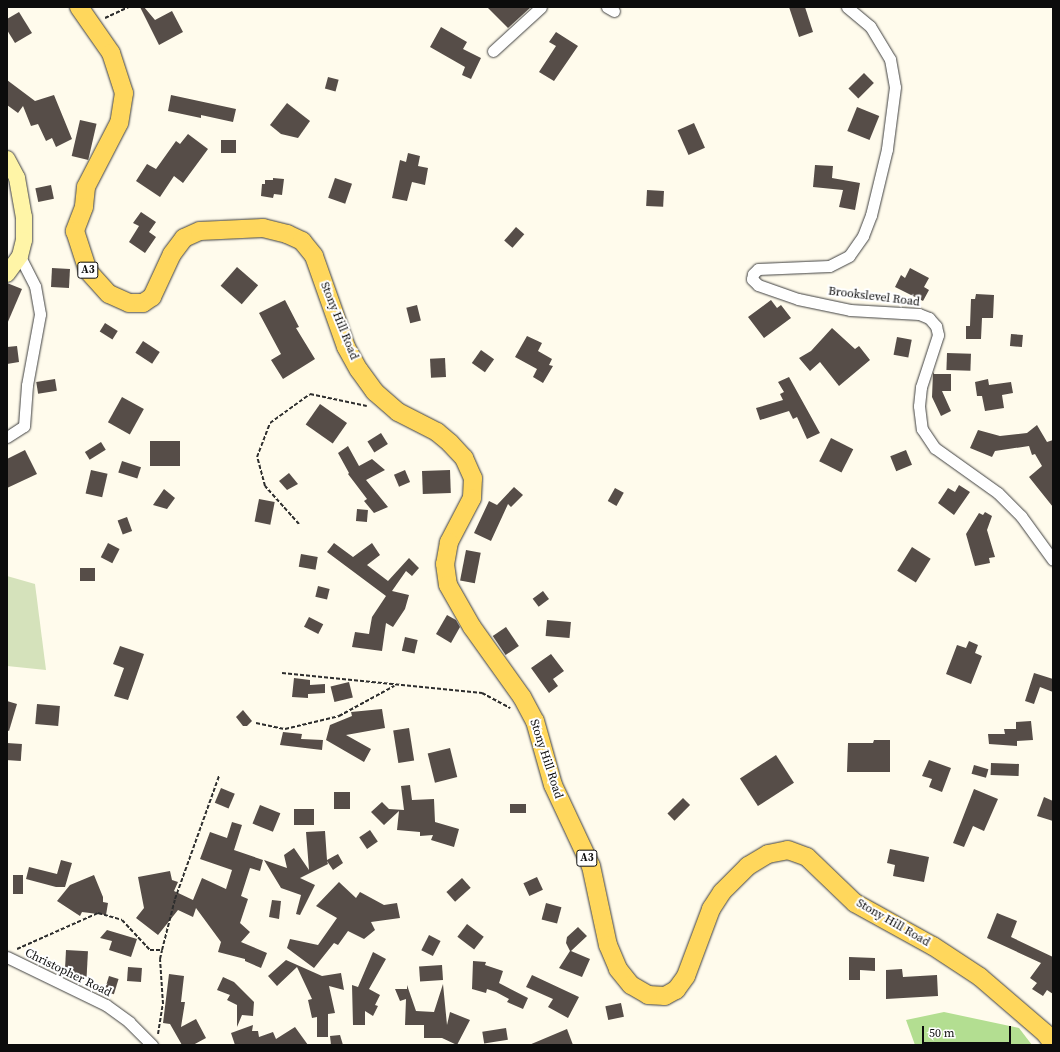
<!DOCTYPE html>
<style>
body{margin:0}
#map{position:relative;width:1060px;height:1052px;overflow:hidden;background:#fffbec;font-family:"Source Serif 4",serif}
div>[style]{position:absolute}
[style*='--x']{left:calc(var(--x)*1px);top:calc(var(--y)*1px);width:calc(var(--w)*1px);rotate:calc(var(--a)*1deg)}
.forest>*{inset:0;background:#b3de91}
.cemetery>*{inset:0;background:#d5e2bb}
.building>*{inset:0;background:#564d48;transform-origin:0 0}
.path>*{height:2px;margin-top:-1px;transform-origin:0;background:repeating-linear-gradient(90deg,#2e2e2e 0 4px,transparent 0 6px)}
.roads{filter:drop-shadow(0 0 1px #3f3f3f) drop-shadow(0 0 1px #3f3f3f)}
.minor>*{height:11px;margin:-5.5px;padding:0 5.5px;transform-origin:5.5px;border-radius:5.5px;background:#fff}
.secondary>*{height:16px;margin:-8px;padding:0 8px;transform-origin:8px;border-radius:8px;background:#fff5a7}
.primary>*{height:18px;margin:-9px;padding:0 9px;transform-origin:9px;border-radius:9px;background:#ffd75c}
span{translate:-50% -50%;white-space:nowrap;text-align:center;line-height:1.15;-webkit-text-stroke:4px #fff;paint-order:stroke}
.shield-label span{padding:1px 3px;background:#fff;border:1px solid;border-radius:3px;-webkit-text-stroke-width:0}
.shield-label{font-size:11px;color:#0c0c0c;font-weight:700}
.street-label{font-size:12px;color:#0c0c0c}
.frame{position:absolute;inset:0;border:8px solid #0c0c0c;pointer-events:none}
.scale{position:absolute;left:922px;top:1026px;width:89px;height:18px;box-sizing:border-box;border:2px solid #0c0c0c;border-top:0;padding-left:5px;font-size:12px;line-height:14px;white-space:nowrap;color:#0c0c0c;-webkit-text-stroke:3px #fff;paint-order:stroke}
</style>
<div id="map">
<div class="forest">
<i style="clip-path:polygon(944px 1012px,1019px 1028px,1032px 1045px,915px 1045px,906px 1020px)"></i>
</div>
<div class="cemetery">
<i style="clip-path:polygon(7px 576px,35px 584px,46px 670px,7px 666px)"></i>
</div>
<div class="building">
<i style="clip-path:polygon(140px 7px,144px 7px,155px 20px,172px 11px,183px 32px,159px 45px)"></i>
<i style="clip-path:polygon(487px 7px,531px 7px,508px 28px)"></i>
<i style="clip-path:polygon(789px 7px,805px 7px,813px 32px,799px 37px)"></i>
<i style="clip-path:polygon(19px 12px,32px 33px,15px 43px,7px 30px,7px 19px)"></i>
<i style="clip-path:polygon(441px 27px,467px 42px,463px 49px,481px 58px,471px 79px,462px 75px,465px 67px,430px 47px)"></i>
<i style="clip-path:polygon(556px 32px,578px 46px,554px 81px,539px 72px,556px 46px,549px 42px)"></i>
<i style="left:864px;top:73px;width:14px;height:22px;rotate:45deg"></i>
<i style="left:328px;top:77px;width:11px;height:12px;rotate:15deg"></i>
<i style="clip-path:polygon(7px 80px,35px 101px,54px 95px,72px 139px,56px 147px,52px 138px,46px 141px,38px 124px,31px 126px,23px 106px,18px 113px,7px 105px)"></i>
<i style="clip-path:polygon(171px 95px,236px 109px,233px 122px,201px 115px,201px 118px,168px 111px)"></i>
<i style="clip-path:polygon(287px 103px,310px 121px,298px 138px,281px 134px,270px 125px)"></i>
<i style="left:857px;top:107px;width:24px;height:26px;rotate:22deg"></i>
<i style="left:80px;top:120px;width:17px;height:37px;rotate:13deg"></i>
<i style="left:694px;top:123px;width:27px;height:18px;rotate:66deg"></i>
<i style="clip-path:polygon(188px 134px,208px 149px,183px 183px,174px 176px,160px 197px,136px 181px,147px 164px,156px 169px,176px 141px,180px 144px)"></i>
<i style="left:221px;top:140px;width:15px;height:13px"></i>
<i style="clip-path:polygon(408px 153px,420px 156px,418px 166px,428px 168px,425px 185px,412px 182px,407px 201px,392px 198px,400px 160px,406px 162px)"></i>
<i style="clip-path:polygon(815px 165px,833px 166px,832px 178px,860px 183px,855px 210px,839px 207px,843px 190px,813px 187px)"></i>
<i style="clip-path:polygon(273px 178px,284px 179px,282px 195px,274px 194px,273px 198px,261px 196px,262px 184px,265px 184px,265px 180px,273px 180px)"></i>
<i style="left:335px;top:178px;width:18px;height:21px;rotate:19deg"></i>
<i style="left:51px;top:185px;width:14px;height:16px;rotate:78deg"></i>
<i style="left:647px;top:190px;width:17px;height:16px;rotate:3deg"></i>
<i style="clip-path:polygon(141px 212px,156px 222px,149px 232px,156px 237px,145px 253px,129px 242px,139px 226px,133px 223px)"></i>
<i style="left:516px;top:227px;width:11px;height:18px;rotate:41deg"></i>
<i style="left:237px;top:267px;width:28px;height:25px;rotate:41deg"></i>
<i style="left:52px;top:268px;width:18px;height:19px;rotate:3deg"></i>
<i style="clip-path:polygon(910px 268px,929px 278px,924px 287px,929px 290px,923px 301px,895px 287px,901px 275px,905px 278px)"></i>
<i style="clip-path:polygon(7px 283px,22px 289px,7px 324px)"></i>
<i style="clip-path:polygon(976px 294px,994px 295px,993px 318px,982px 318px,981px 339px,966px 339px,966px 326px,970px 326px,971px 299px,975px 299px)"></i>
<i style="clip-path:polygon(285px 300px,299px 327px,296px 328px,315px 359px,283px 379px,271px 360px,281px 354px,259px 313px)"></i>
<i style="clip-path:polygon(771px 300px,777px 308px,781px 305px,791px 318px,764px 338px,748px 317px)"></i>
<i style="left:417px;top:305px;width:16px;height:11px;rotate:76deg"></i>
<i style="left:105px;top:323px;width:15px;height:10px;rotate:32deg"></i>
<i style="clip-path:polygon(832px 328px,855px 349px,859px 346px,870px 360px,839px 386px,820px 362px,810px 371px,799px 358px,811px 351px)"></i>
<i style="left:1011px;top:334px;width:12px;height:12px;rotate:5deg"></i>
<i style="clip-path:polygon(527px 336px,542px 343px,538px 351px,552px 359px,549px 365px,553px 366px,543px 383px,533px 377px,537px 369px,515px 357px)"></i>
<i style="left:897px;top:337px;width:15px;height:18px;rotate:11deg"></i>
<i style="left:143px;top:341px;width:20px;height:14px;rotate:33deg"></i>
<i style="clip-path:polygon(17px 346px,19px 362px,7px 364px,7px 347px)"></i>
<i style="left:481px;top:350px;width:16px;height:16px;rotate:35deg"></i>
<i style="left:947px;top:353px;width:24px;height:17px;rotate:2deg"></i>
<i style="left:445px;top:358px;width:19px;height:15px;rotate:87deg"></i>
<i style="clip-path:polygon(933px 372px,934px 374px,951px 374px,951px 391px,942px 391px,951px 411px,941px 416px,932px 397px)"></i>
<i style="clip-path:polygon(789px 377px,820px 433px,807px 439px,797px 417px,793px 419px,789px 411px,760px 420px,756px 408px,783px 400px,780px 394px,784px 392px,778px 382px)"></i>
<i style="left:55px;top:379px;width:12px;height:19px;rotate:81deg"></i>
<i style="clip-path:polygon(988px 379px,989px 385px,1011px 382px,1013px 393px,1002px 395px,1004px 408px,985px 411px,982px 396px,977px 396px,975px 382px)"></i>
<i style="left:122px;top:397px;width:25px;height:29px;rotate:29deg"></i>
<i style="left:320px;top:404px;width:33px;height:25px;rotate:35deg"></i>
<i style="clip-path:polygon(1037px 425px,1047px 442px,1053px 440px,1053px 507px,1029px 477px,1042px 466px,1035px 454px,1032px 455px,1029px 446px,995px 451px,992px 457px,970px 448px,978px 430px,1000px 436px,1027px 433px)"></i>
<i style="left:381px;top:433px;width:13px;height:16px;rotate:58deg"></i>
<i style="left:831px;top:438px;width:25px;height:26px;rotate:27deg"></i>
<i style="left:150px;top:441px;width:30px;height:25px"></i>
<i style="left:101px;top:442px;width:9px;height:19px;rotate:58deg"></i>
<i style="clip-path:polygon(348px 446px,359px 466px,372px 459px,385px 470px,366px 480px,388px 507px,374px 513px,364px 501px,367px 499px,348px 474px,349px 473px,338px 453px)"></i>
<i style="clip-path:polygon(25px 450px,37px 474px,7px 488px,7px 459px)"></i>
<i style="left:906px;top:450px;width:16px;height:17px;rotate:68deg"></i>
<i style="left:122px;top:461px;width:20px;height:12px;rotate:18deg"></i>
<i style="left:91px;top:470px;width:17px;height:24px;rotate:13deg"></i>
<i style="left:405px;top:470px;width:13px;height:12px;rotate:67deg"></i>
<i style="left:450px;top:470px;width:23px;height:28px;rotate:88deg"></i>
<i style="clip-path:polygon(289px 473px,298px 484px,287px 490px,279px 481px)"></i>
<i style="clip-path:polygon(959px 485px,970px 492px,954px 515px,938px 503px,948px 488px,955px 492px)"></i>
<i style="clip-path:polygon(514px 487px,523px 495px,511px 507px,508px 504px,491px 541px,474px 533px,489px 501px,497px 505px)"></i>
<i style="left:615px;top:488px;width:10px;height:15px;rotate:29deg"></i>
<i style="clip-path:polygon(164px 489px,175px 498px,167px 509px,153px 505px)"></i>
<i style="left:259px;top:499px;width:16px;height:23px;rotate:11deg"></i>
<i style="left:357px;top:509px;width:11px;height:12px;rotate:5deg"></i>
<i style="clip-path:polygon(985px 512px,992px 516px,987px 530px,995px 557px,989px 558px,990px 563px,975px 566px,966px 534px,979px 513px,983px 515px)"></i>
<i style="left:127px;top:517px;width:15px;height:10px;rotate:70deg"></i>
<i style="left:108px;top:543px;width:13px;height:16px;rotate:27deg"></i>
<i style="clip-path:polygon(334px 543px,353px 557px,372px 543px,380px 555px,367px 565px,388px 581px,409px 558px,419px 568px,412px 576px,406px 571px,392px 591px,409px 595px,405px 609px,393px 627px,386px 623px,382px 651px,352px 647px,355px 632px,369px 634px,372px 617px,386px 596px,327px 552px)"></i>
<i style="left:912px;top:547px;width:22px;height:28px;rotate:32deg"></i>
<i style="left:466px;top:550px;width:15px;height:31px;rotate:11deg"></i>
<i style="left:301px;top:554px;width:17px;height:13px;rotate:10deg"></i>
<i style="left:80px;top:568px;width:15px;height:13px"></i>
<i style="left:318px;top:586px;width:12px;height:11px;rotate:14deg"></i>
<i style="left:543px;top:591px;width:10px;height:13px;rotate:53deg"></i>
<i style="clip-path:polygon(447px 615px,456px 620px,460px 627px,451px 643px,436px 634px)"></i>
<i style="left:309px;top:617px;width:16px;height:11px;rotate:27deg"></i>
<i style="left:547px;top:620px;width:24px;height:16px;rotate:5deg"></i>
<i style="left:506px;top:627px;width:23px;height:16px;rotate:56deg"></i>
<i style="left:405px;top:637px;width:13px;height:14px;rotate:13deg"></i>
<i style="clip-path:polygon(969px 641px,978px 645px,975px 653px,982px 656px,971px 684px,946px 674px,957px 645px,966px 648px)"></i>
<i style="clip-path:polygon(120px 646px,144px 654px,128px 700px,114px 696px,124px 668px,113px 664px)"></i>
<i style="clip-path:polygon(551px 654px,564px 671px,553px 679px,558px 686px,549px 693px,531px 668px)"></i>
<i style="clip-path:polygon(1034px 673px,1053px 679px,1053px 692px,1040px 687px,1034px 704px,1025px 701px)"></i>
<i style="clip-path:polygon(294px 678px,310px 680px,310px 685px,325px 684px,325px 693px,308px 694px,308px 698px,292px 697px)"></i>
<i style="left:349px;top:682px;width:16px;height:19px;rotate:76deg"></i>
<i style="clip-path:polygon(7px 701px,17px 704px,9px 731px,7px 730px)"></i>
<i style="left:37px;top:704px;width:23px;height:20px;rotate:5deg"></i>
<i style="clip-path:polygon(382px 709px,385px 728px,346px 735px,371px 749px,364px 762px,326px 740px,330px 725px,352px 716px,351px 712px)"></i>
<i style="clip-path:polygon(243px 710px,252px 721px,247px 726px,243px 726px,236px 717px)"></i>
<i style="clip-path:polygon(1031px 721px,1033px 740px,1017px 741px,1017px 746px,989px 744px,988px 734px,1005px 734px,1004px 729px,1016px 729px,1016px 722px)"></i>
<i style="left:409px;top:728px;width:33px;height:16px;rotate:81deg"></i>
<i style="clip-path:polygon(283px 732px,302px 734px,301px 739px,323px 740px,322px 750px,280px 745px)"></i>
<i style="clip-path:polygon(874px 740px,890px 740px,890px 772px,847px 772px,848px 743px,873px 743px)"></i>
<i style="left:7px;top:743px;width:15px;height:17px;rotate:4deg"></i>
<i style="left:450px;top:748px;width:30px;height:23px;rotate:76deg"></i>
<i style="left:776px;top:755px;width:33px;height:43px;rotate:57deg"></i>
<i style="clip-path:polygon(929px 760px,951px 768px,942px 792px,929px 787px,932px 779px,922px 776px)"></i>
<i style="left:991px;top:763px;width:28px;height:12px;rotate:2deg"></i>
<i style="left:974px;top:765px;width:15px;height:9px;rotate:16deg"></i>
<i style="clip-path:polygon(410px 785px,412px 800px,434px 799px,435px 822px,459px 829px,454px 847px,431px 840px,433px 835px,420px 836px,420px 832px,397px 830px,399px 811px,384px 825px,371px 812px,382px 802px,389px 809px,404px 810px,401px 786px)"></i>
<i style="left:221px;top:788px;width:15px;height:16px;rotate:23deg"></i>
<i style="clip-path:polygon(974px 789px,998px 799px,984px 831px,973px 826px,964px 847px,953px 843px)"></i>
<i style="left:334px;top:792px;width:16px;height:17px"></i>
<i style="clip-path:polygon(1044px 797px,1053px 801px,1053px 821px,1037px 816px)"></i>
<i style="left:683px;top:798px;width:10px;height:22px;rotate:45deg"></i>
<i style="left:510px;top:804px;width:16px;height:9px"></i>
<i style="left:260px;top:805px;width:22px;height:20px;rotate:22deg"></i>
<i style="left:294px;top:809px;width:20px;height:16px"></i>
<i style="clip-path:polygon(232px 822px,242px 825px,234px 850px,263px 860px,260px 871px,250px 868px,241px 896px,248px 899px,240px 923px,250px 932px,241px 942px,267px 953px,261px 968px,245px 961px,245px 959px,218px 952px,221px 942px,196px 908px,193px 917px,178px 910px,158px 935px,136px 918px,144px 908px,138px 877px,170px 871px,172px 880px,178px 882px,174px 891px,193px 900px,202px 878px,226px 889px,232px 870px,200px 859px,210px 832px,227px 838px)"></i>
<i style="left:370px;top:830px;width:14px;height:13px;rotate:56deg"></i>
<i style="clip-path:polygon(325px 831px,327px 860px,338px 854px,343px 863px,333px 870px,327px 861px,328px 864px,300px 878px,315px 885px,300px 915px,296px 914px,301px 895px,281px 888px,264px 860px,287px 868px,284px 855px,294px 848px,309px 870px,306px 832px)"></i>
<i style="clip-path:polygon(890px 849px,929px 857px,924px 882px,893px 876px,895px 865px,887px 863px)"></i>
<i style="clip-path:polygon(61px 860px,72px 863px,65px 887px,56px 887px,26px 879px,29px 867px,57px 874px)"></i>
<i style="left:13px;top:875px;width:10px;height:19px"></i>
<i style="clip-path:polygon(94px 875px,103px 897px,103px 902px,108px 903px,106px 915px,82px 912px,80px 916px,57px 901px,70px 885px)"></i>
<i style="left:537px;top:877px;width:14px;height:15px;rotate:65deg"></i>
<i style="left:462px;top:878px;width:13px;height:21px;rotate:48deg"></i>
<i style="clip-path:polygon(339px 882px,356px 898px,360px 892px,384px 905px,397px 903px,400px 918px,371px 922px,375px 930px,364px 939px,348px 931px,338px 945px,334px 943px,314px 968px,287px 948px,290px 939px,318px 945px,337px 918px,316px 906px)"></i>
<i style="clip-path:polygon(272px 900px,281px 901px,279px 919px,269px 917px)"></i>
<i style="left:546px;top:903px;width:16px;height:17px;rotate:15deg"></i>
<i style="clip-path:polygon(997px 913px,1017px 921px,1011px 937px,1053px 957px,1053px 994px,1047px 990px,1043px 996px,1032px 989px,1037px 983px,1030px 978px,1041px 963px,987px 938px)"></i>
<i style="left:467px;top:924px;width:21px;height:16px;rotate:37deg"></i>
<i style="clip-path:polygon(578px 927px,587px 936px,571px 951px,590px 959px,582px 977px,559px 968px,570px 951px,566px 943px,567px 937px)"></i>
<i style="clip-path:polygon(107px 930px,137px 939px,131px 957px,109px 950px,112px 941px,100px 938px)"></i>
<i style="left:429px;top:935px;width:13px;height:17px;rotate:27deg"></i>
<i style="left:66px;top:950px;width:22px;height:26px;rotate:3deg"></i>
<i style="clip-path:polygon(373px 952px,386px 959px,369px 989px,380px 995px,375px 1005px,378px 1006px,373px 1016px,365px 1011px,365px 1025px,353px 1025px,352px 985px,358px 987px)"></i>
<i style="clip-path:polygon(849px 957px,875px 958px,875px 971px,860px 970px,860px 980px,849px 980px)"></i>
<i style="clip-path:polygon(286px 960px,322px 976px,341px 973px,344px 990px,329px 986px,335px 1013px,328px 1014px,328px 1037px,317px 1037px,317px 1017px,312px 1018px,308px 1000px,312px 999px,297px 967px,277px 986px,268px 976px)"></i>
<i style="clip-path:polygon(473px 961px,486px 962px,485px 965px,503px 971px,499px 983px,528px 998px,523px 1009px,507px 1002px,509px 999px,496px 992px,487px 989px,486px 993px,472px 989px)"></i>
<i style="left:442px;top:965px;width:15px;height:23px;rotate:86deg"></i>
<i style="left:128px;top:967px;width:14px;height:14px;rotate:4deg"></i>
<i style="clip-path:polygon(902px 969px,903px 977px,937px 975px,938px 996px,886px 999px,886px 970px)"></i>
<i style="clip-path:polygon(169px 974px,184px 976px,181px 1002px,185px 1002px,181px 1027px,196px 1019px,206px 1038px,193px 1045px,182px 1045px,170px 1024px,163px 1023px)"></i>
<i style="clip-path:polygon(532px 975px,579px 997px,568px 1018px,548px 1007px,553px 999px,526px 987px)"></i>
<i style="left:109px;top:976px;width:10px;height:16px;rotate:17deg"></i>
<i style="clip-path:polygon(223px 977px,234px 982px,254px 1002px,253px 1016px,242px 1015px,237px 1027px,237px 1005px,227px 1000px,230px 995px,217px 990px)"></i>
<i style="clip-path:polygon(443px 984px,447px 1025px,450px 1012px,470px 1020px,457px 1045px,442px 1038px,424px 1038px,424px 1025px,405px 1025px,406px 999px,400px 1001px,395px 989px,407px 989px,407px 985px,416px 1011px,434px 1012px)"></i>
<i style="left:621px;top:1003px;width:14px;height:16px;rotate:78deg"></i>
<i style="clip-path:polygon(253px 1025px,252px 1031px,258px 1031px,259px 1037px,273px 1032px,276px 1039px,295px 1027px,308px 1045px,235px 1045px,231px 1033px)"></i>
<i style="left:506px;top:1028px;width:12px;height:24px;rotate:81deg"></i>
<i style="clip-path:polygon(567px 1029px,573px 1045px,529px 1045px)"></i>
<i style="clip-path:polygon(340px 1035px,343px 1045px,331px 1045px,330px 1036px)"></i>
</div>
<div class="path">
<i style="--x:105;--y:18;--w:26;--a:-25"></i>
<i style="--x:299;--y:524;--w:51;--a:-131.8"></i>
<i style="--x:265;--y:486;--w:30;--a:-105"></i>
<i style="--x:257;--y:457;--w:36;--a:-69"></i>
<i style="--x:270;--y:423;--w:49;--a:-35.9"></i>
<i style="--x:310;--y:394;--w:58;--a:11.9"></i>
<i style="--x:282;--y:673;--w:201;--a:5.7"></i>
<i style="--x:482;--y:693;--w:32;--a:28"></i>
<i style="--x:256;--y:723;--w:30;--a:12"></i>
<i style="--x:285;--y:729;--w:56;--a:-13.5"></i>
<i style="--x:339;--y:716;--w:63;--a:-28.6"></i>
<i style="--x:17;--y:949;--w:89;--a:-24"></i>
<i style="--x:98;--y:913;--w:25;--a:16"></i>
<i style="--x:122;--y:920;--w:41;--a:47"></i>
<i style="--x:150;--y:950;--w:12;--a:0"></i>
<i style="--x:158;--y:1034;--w:30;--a:-81"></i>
<i style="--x:163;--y:1004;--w:45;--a:-93.8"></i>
<i style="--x:160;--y:959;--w:9;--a:-77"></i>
<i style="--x:162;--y:950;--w:53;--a:-75.7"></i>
<i style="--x:175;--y:899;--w:131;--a:-70.3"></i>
</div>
<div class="roads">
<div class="minor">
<i style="--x:607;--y:7;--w:8;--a:30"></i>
<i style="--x:847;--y:7;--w:30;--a:40"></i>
<i style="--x:870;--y:26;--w:39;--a:59"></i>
<i style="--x:890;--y:59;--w:28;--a:80"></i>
<i style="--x:895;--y:87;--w:63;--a:97.4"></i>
<i style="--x:887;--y:149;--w:68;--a:103.6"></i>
<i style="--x:871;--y:215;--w:22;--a:111"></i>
<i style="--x:863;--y:236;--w:24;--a:125"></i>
<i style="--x:849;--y:256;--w:22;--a:153"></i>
<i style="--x:829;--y:266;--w:71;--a:177.6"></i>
<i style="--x:758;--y:269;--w:7;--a:135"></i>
<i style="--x:753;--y:274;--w:5;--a:101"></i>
<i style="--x:752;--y:279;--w:8;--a:45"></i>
<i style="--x:758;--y:285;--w:42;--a:19.3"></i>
<i style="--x:798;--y:299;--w:53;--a:11.9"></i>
<i style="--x:850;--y:310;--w:69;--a:3.3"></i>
<i style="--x:919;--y:314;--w:11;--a:22"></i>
<i style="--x:929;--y:318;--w:11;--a:49"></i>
<i style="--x:936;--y:326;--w:9;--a:77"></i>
<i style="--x:938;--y:335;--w:55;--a:108.1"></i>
<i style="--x:921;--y:387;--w:19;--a:96"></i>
<i style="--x:919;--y:406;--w:23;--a:83"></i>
<i style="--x:922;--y:429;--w:23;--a:56"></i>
<i style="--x:935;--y:448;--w:77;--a:35.5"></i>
<i style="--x:998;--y:493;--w:33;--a:45"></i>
<i style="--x:1021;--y:516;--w:54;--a:54"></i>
<i style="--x:493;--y:51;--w:65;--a:-42.5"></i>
<i style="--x:7;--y:437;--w:20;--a:-33"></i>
<i style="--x:24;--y:426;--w:41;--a:-85.8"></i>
<i style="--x:27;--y:385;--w:72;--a:-79.6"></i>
<i style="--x:40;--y:314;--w:28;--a:-100"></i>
<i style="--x:35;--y:286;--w:34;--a:-117"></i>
<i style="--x:7;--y:957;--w:110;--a:25.9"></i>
<i style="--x:106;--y:1005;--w:29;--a:36"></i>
<i style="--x:129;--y:1022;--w:33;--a:45"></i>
</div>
<div class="secondary">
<i style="--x:7;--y:159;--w:21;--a:62"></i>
<i style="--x:17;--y:178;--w:40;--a:80"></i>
<i style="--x:24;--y:217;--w:23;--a:90"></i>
<i style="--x:24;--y:240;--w:16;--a:104"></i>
<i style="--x:20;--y:256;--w:22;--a:126"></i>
</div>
<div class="primary">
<i style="--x:79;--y:7;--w:56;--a:55.2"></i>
<i style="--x:111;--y:53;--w:42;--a:72"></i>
<i style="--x:124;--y:93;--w:30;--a:99"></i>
<i style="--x:119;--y:123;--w:72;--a:117.3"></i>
<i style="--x:86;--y:187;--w:20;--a:96"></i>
<i style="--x:84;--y:207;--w:26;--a:111"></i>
<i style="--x:75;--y:231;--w:42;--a:72"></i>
<i style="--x:88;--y:271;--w:31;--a:48"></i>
<i style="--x:109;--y:294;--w:22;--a:24"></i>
<i style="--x:129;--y:303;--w:14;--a:0"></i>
<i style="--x:143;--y:303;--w:11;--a:-34"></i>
<i style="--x:152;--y:297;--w:47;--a:-65.1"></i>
<i style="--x:172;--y:254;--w:20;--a:-53"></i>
<i style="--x:184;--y:238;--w:17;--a:-24"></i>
<i style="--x:200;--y:231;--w:63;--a:-2.7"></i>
<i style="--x:263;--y:228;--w:25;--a:14"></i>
<i style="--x:287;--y:234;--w:17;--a:25"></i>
<i style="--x:302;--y:241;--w:19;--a:51"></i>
<i style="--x:314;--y:256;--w:96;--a:70.6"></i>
<i style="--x:346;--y:347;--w:26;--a:61"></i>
<i style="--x:359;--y:370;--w:27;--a:54"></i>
<i style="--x:375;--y:392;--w:30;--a:41"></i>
<i style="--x:398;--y:412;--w:44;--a:27.1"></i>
<i style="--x:437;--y:432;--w:17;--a:40"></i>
<i style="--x:450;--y:443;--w:21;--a:47"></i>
<i style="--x:464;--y:458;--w:22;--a:66"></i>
<i style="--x:473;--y:478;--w:20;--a:93"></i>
<i style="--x:472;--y:498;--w:50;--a:117.6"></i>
<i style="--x:449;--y:542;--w:22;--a:100"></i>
<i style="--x:445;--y:564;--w:21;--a:82"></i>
<i style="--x:448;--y:585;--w:48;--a:60.3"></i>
<i style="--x:472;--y:627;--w:86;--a:54.5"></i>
<i style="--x:522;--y:697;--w:27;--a:62"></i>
<i style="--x:535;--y:721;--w:66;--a:74.3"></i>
<i style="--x:553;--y:785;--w:89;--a:64.9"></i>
<i style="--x:591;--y:866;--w:81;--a:77.9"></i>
<i style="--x:608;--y:945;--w:26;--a:67"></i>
<i style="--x:618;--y:969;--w:21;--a:51"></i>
<i style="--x:631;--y:985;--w:20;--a:30"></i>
<i style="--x:648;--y:995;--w:17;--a:3"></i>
<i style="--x:665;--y:996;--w:13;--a:-29"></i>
<i style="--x:676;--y:990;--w:17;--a:-54"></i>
<i style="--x:686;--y:976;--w:72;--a:-69.5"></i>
<i style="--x:711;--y:909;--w:20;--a:-57"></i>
<i style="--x:722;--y:892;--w:37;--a:-45"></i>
<i style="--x:748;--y:866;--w:23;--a:-31"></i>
<i style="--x:768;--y:854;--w:20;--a:-11"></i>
<i style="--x:788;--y:850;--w:20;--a:20"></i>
<i style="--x:807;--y:857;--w:66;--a:43.8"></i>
<i style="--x:855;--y:903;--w:89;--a:28.9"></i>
<i style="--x:933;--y:946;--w:56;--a:33.4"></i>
<i style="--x:980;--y:977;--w:86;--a:40.7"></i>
<i style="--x:1045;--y:1033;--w:14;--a:54"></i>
</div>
</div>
<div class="shield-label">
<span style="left:88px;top:270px">A3</span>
<span style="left:587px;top:858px">A3</span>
</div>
<div class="street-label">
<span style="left:874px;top:297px;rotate:7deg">Brookslevel Road</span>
<span style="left:339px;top:321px;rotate:68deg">Stony Hill Road</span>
<span style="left:546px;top:759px;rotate:72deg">Stony Hill Road</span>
<span style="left:893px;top:923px;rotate:30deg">Stony Hill Road</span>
<span style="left:68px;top:973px;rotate:26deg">Christopher Road</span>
</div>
<div class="frame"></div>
<div class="scale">50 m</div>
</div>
